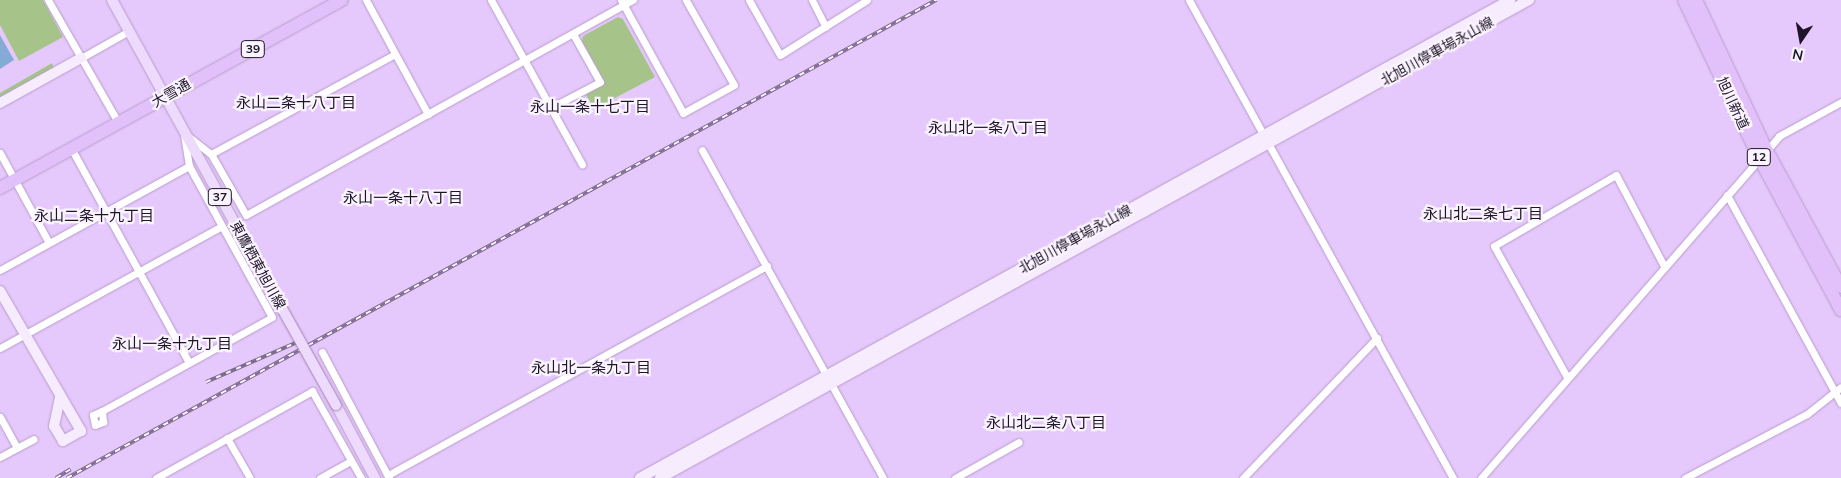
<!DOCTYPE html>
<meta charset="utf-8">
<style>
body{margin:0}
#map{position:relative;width:1841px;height:478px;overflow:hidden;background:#e6c9fc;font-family:Mulish,"Noto Sans JP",sans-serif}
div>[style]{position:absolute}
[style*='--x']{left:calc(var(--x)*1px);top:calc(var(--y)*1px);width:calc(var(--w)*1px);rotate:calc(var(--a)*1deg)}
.green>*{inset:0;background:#a6c48a}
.building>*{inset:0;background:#83abd6}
.roads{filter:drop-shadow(0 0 1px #b89ccd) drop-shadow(0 0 1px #b89ccd)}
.street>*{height:7px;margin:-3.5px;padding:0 3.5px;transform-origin:3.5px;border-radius:3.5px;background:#fff}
.secondary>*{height:10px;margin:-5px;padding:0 5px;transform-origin:5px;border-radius:5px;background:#f6ecfe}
.primary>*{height:10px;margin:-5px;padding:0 5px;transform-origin:5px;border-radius:5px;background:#eedafc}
.highway>*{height:12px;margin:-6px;padding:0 6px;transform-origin:6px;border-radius:6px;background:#e2c1fa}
.rail>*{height:4px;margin-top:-2px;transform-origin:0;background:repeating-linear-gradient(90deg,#faf4ff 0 5.5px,#7f6b8d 0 11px);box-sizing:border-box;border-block:1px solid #7f6b8d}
.bridges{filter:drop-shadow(0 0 1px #9e85b0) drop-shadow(0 0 1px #9e85b0)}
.primary-bridge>*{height:10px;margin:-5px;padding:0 5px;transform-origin:5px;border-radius:5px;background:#eedafc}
span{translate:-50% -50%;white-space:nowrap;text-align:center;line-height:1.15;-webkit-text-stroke:4.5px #faf4ff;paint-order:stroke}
.shield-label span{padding:1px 4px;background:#faf4ff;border:1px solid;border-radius:4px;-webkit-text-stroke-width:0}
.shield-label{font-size:12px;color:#201528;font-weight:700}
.street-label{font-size:14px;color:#201528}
.neighbourhood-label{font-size:15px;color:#201528}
.north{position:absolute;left:1776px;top:15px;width:50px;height:50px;-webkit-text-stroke:4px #faf4ff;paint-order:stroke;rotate:192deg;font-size:14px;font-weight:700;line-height:20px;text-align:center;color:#201528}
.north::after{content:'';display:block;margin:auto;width:18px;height:22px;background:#201528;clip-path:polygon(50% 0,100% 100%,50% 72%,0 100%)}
</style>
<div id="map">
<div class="green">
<i style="clip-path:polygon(0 0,43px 0,63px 37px,19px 61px,0 25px)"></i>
<i style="clip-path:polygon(618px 17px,623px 19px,655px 77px,594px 109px,585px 93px,605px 83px,582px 41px,583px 36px)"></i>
<i style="clip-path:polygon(52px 63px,55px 71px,0 101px,0 93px)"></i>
</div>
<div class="building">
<i style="clip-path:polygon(0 35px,14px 60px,0 69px)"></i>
</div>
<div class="roads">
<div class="street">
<i style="--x:48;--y:0;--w:141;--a:60.2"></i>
<i style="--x:366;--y:0;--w:130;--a:61.5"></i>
<i style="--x:491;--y:0;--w:188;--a:61"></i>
<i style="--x:621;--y:0;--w:129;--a:61.2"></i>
<i style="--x:683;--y:113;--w:58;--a:-28.8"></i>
<i style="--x:734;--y:85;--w:98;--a:-119.5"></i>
<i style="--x:749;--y:0;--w:63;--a:60.6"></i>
<i style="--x:780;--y:55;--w:103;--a:-32.3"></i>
<i style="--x:812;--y:0;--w:30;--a:63"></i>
<i style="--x:1189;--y:0;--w:546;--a:61.09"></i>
<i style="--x:81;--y:58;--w:55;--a:-29.4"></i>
<i style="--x:550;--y:108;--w:56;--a:-27.5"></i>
<i style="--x:600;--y:82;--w:55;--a:-119.4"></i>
<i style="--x:189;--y:137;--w:28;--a:38"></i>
<i style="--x:211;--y:154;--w:209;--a:-28.5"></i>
<i style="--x:71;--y:148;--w:245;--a:61.2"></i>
<i style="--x:702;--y:150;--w:375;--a:61.1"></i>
<i style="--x:0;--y:153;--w:102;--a:61.4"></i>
<i style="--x:211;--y:154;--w:70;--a:60.2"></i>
<i style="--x:246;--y:215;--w:443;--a:-29.1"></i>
<i style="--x:1727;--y:195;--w:237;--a:61.3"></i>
<i style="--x:0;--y:270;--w:216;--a:-28.8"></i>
<i style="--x:0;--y:348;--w:253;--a:-28.8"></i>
<i style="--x:322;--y:352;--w:143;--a:62"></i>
<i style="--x:1567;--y:377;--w:150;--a:-119.1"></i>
<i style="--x:1494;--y:246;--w:141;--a:-30.2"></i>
<i style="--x:1616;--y:175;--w:103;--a:62.2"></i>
<i style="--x:102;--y:411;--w:10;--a:156"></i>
<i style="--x:93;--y:415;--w:10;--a:79"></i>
<i style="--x:95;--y:425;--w:9;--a:-21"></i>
<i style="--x:103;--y:422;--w:11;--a:-95"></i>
<i style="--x:102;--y:411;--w:194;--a:-28.9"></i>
<i style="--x:272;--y:317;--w:172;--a:-118.8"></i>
<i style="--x:189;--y:166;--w:30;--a:-99"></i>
<i style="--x:0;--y:417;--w:35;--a:61"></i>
<i style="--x:227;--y:438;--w:46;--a:60.1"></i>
<i style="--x:0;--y:457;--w:38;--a:-28"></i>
<i style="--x:388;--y:475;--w:433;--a:-28.9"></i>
<i style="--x:156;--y:478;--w:179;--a:-29.1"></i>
<i style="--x:312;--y:391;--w:100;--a:60.6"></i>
<i style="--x:320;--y:478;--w:35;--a:-29"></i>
<i style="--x:955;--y:478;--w:73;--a:-29.4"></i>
<i style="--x:1243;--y:478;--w:194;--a:-46.3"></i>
<i style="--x:1481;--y:478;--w:454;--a:-48.9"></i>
<i style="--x:1779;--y:136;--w:71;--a:-28.7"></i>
<i style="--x:1685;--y:478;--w:138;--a:-27.7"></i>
<i style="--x:1807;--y:414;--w:43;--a:-38.5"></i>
</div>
<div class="secondary">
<i style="--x:0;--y:103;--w:93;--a:-29.1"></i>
<i style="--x:0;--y:291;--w:162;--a:59.9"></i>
<i style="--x:81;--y:431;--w:21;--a:151"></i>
<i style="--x:63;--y:441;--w:17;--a:-121"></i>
<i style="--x:54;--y:426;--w:30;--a:-78"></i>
<i style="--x:640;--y:478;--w:993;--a:-28.79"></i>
<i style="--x:660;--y:478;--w:992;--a:-28.81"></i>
</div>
<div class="primary">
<i style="--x:112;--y:0;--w:338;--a:61.2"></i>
<i style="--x:336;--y:405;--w:83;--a:61.9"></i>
</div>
<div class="highway">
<i style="--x:1684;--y:0;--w:175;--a:64.6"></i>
<i style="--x:1759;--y:158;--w:173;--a:61.7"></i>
<i style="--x:1696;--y:0;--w:165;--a:64.8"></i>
<i style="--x:1766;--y:149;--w:157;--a:61.5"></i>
<i style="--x:0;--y:188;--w:390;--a:-28.8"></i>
</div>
</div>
<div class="rail">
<i style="--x:206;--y:382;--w:103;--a:-23.6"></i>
<i style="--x:56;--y:478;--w:17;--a:-31"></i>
<i style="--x:67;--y:478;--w:992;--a:-28.81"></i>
</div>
<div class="bridges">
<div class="primary-bridge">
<i style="--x:275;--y:296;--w:125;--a:60.8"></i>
</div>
</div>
<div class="shield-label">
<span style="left:253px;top:49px">39</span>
<span style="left:1759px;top:157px">12</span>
<span style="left:220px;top:197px">37</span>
</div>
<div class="street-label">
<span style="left:1437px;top:51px;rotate:-29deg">北旭川停車場永山線</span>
<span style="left:171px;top:93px;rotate:-30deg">大雪通</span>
<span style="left:1733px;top:103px;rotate:65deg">旭川新道</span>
<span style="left:1075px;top:239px;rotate:-29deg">北旭川停車場永山線</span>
<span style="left:258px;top:265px;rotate:61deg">東鷹栖東旭川線</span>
</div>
<div class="neighbourhood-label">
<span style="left:296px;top:103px">永山二条十八丁目</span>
<span style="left:590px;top:107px">永山一条十七丁目</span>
<span style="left:988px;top:128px">永山北一条八丁目</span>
<span style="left:403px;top:198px">永山一条十八丁目</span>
<span style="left:1483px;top:214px">永山北二条七丁目</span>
<span style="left:94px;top:216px">永山二条十九丁目</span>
<span style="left:172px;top:344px">永山一条十九丁目</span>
<span style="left:591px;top:368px">永山北一条九丁目</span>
<span style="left:1046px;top:423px">永山北二条八丁目</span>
</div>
<div class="north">N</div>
</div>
